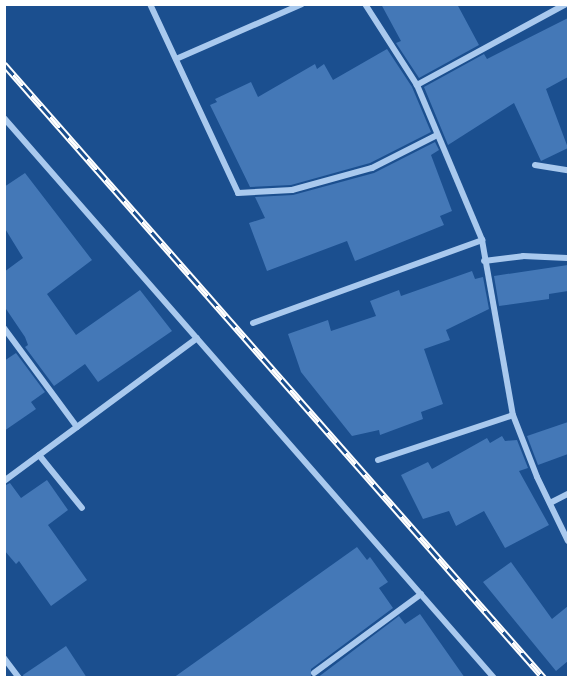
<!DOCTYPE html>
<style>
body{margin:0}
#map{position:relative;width:573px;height:682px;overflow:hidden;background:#1b4f8f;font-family:Roboto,sans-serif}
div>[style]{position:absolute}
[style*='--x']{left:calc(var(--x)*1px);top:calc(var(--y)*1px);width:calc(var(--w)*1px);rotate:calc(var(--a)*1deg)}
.building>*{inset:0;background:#4478b7}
.minor>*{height:6px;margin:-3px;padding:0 3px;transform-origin:3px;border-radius:3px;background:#a9c9ee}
.rail>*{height:7px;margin-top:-3.5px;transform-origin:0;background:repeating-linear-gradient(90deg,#1b4f8f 0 14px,#fff 0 28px);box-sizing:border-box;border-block:2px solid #fff}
span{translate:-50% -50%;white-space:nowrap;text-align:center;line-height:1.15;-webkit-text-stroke:4.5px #1b4f8f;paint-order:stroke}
.frame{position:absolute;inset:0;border:6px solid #fff;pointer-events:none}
</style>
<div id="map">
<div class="building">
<i style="clip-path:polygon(381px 4px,457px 4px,479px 45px,419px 78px,396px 43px,401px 41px)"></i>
<i style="clip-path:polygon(568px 18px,568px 77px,546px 89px,568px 148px,541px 161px,514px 103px,448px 145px,424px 87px,484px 54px,487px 59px)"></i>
<i style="clip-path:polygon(387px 49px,412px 87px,431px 132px,370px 163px,291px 185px,250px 187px,210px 105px,217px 102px,215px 99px,251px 82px,258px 97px,315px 64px,317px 69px,324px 64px,333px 80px)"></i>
<i style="clip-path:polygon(435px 142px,439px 150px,431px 155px,452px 211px,440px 216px,444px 225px,355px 261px,347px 241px,267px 271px,249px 223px,265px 218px,255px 197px,293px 195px,374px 173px)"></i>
<i style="clip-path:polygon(25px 173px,92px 260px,47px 294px,76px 335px,140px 290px,172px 331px,98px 382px,85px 364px,54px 386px,25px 347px,28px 345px,25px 337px,4px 306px,4px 272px,23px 258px,4px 227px,4px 187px)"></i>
<i style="clip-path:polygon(568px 265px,568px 291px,549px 294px,549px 299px,499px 306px,494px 276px)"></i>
<i style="clip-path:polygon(472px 271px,475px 279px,483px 277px,489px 309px,446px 330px,450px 340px,424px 349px,443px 404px,421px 412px,423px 419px,380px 435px,379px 430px,352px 436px,301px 372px,288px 334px,328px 320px,331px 331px,376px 316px,370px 301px,399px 290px,401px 296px)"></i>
<i style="clip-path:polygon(16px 353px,45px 392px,31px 402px,36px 409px,4px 431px,4px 361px)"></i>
<i style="clip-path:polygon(568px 422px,568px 454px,538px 465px,527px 436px)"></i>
<i style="clip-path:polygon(502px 436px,505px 441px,517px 440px,528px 468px,519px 471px,549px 525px,505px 548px,484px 511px,456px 526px,449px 511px,423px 519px,401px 475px,428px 462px,432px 469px,487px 438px,490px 443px)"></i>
<i style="clip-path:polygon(47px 480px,68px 510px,48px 525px,87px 580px,51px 606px,19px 561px,16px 564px,4px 550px,4px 486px,10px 483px,21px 498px)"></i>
<i style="clip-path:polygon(357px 547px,367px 560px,370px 557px,388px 582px,379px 588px,393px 608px,311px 669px,311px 678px,173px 678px)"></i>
<i style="clip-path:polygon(511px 562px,552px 619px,568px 606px,568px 661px,556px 671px,483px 582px)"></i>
<i style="clip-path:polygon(420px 614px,465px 678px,317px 678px,399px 616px,405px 624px)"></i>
<i style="clip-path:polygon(66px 646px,87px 678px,24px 678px,23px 675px)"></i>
</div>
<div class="minor">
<i style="--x:150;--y:4;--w:208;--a:65"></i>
<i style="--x:238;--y:193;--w:54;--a:-3.2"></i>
<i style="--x:292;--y:190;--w:83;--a:-15.4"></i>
<i style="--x:372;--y:168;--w:73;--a:-26.9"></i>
<i style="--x:365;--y:4;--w:96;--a:57.3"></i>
<i style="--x:566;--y:4;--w:170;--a:151.5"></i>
<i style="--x:417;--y:85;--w:168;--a:67.2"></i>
<i style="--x:482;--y:240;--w:178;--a:80"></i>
<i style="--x:513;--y:415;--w:66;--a:68.8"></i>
<i style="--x:537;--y:477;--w:71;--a:64.2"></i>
<i style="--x:176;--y:59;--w:137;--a:-23.6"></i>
<i style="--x:4;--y:118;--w:744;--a:48.81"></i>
<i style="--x:535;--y:165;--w:33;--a:9"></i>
<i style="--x:484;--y:261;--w:39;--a:-7"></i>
<i style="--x:523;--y:256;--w:44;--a:2.6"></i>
<i style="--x:253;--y:323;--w:244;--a:-19.9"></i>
<i style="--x:4;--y:328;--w:123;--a:53.6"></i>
<i style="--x:39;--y:455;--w:68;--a:50.9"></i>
<i style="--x:378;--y:460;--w:142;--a:-18.4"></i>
<i style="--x:4;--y:481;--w:240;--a:-36.5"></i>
<i style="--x:550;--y:503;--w:20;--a:-27"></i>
<i style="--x:4;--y:658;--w:25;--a:53"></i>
<i style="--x:314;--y:673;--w:133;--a:-36.4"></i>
</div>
<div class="rail">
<i style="--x:4;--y:64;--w:818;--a:48.67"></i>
</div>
<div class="frame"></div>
</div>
